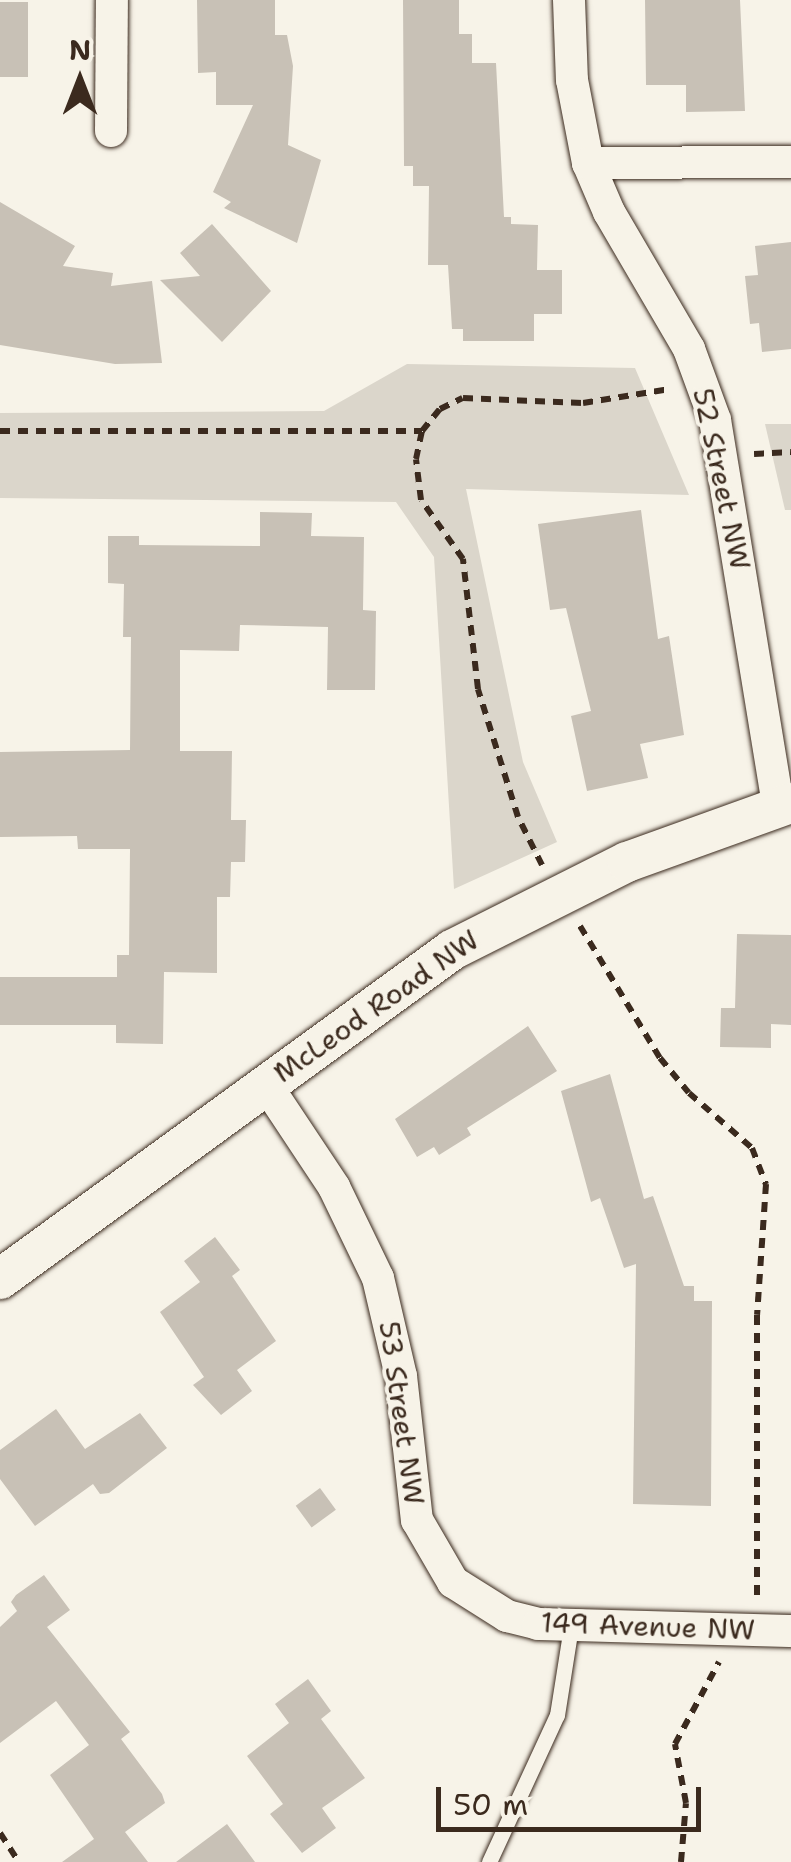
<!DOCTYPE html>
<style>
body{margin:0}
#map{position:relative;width:791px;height:1862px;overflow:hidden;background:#f7f3e8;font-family:"Shantell Sans",sans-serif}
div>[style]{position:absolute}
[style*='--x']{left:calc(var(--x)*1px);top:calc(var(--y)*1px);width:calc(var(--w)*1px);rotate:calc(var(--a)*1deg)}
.green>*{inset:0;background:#dbd6cb}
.building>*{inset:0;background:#c8c1b6;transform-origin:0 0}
.path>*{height:6px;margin-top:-3px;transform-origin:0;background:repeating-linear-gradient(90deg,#3b2a1e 0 10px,transparent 0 18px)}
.roads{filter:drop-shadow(0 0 2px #3b2a1e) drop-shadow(0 0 2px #3b2a1e)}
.service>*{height:15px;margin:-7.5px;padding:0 7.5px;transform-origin:7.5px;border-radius:7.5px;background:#f7f3e8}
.minor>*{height:32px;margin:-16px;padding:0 16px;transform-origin:16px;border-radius:16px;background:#f7f3e8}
.tertiary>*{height:40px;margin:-20px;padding:0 20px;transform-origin:20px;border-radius:20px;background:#f7f3e8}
span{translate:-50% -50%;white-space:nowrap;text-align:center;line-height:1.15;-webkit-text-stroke:8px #f7f3e8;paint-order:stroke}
.street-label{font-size:28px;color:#3b2a1e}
.north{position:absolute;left:30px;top:30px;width:100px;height:100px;-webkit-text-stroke:8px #f7f3e8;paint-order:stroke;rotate:0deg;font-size:28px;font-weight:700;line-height:40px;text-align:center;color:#3b2a1e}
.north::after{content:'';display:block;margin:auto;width:35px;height:45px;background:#3b2a1e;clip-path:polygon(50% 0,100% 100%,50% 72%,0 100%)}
.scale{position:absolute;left:436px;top:1787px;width:265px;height:45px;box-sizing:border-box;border:5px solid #3b2a1e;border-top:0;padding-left:12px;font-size:30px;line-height:35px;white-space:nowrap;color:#3b2a1e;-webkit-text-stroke:8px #f7f3e8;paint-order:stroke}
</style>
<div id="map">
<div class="green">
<i style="clip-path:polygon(407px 364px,635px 368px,689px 495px,466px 489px,523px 762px,557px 842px,454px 889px,434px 557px,396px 502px,0 498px,0 413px,324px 411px)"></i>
<i style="clip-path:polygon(765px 424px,791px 424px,791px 510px,785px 510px)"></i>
</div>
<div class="building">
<i style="clip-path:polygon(197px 0,275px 0,275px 35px,287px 35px,293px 66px,288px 145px,321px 160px,297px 243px,224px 208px,231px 202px,213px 192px,253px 105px,216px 105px,216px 72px,198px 73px)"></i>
<i style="clip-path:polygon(403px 0,459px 0,459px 34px,472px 34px,472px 63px,496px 63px,504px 217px,511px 217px,511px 224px,538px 225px,537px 270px,562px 270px,562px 314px,534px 314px,534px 341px,463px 341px,463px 329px,452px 329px,448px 265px,428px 265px,429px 186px,413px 186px,413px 166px,404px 166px)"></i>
<i style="clip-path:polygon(645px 0,740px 0,745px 111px,686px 112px,686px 85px,646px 85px)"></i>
<i style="left:0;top:2px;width:28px;height:75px"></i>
<i style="clip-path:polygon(0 202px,75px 246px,63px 266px,113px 273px,111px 286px,152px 281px,162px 363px,115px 364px,0 345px)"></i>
<i style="clip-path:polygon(212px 224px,271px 291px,222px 342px,160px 280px,200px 276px,180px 253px)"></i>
<i style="clip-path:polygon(791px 242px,791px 349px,762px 352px,759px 323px,750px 324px,745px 276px,758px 275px,755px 246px)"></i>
<i style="clip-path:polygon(641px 510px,658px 639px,669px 636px,684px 735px,640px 744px,648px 778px,587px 791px,571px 716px,591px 711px,566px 608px,550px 610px,538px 524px)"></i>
<i style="clip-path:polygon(260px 512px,312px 513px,311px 536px,364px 537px,363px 610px,376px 611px,375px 690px,327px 690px,328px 627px,240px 625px,239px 651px,180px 650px,180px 751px,232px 751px,231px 820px,246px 820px,245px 862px,231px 862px,230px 897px,217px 897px,217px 973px,164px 972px,163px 1044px,116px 1043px,116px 1025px,0 1025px,0 977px,117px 977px,117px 955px,129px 955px,130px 849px,78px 849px,77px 836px,0 837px,0 752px,130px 750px,131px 637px,123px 637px,124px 584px,108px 583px,108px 536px,139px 536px,139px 545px,260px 546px)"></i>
<i style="clip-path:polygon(737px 934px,791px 935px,791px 1025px,771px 1024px,771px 1048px,720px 1047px,721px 1008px,735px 1008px)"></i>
<i style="clip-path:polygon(528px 1026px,557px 1071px,467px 1128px,471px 1135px,439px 1155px,434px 1147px,417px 1157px,395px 1119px)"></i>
<i style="clip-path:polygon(610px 1074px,644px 1199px,653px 1196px,684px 1286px,694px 1286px,694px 1301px,712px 1301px,711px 1506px,633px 1504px,636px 1264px,624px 1268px,600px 1198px,591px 1202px,561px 1091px)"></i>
<i style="clip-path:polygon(215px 1237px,240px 1270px,232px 1276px,276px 1341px,237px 1370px,252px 1391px,221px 1415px,193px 1385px,204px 1377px,160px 1312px,200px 1282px,184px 1261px)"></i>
<i style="clip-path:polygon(56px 1409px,85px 1449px,140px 1413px,167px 1448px,109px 1493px,100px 1494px,93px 1484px,35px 1526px,0 1479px,0 1450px)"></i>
<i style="left:320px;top:1488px;width:27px;height:30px;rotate:54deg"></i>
<i style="clip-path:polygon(44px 1575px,70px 1610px,47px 1627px,130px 1732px,121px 1739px,162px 1794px,165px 1803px,125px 1832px,148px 1862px,62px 1862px,94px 1839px,50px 1775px,89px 1745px,56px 1701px,0 1743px,0 1627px,17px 1611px,11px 1602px,16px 1595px)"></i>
<i style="clip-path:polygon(308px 1679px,331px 1711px,321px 1719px,365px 1778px,322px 1808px,336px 1828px,302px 1853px,270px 1814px,283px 1804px,247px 1756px,289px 1723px,275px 1704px)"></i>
<i style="clip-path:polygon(227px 1824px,255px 1862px,176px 1862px,223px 1827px)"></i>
</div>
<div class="path">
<i style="--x:0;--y:431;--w:422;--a:0"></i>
<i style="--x:754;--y:454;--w:37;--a:-3"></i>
<i style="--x:542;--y:865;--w:54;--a:-116.6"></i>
<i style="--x:518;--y:817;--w:134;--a:-107.4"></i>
<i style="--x:478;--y:689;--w:131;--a:-96.6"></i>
<i style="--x:463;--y:559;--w:72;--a:-125.4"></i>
<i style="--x:421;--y:500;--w:41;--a:-97"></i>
<i style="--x:416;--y:459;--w:29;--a:-78"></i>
<i style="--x:422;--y:431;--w:28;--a:-51"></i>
<i style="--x:440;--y:409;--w:25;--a:-26"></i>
<i style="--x:463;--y:398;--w:120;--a:2.4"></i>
<i style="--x:583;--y:403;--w:88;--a:-9.1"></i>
<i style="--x:580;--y:926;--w:154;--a:58.8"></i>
<i style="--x:660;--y:1058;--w:45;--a:50.4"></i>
<i style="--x:689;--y:1093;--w:84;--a:41.1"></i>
<i style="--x:752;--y:1148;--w:39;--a:69"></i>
<i style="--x:766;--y:1184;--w:131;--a:93.9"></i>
<i style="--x:757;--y:1315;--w:283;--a:90"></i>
<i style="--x:0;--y:1833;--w:35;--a:57"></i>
<i style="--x:681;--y:1862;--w:59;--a:-85.2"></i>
<i style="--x:686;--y:1803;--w:60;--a:-100.6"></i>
<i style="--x:675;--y:1744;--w:93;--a:-61.8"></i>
</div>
<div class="roads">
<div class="service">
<i style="--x:489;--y:1862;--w:162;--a:-65.2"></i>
<i style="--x:557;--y:1715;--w:89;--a:-81"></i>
</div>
<div class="minor">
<i style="--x:569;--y:0;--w:80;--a:87.9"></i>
<i style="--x:572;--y:80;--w:85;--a:79.1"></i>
<i style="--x:588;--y:163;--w:53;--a:66.8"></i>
<i style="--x:609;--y:212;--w:159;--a:59.7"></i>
<i style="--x:689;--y:349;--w:76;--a:69.9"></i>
<i style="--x:715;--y:420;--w:391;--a:80.7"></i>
<i style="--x:111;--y:131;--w:131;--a:-89.6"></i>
<i style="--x:588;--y:163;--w:203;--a:-0.3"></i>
<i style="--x:265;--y:1083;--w:125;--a:56.4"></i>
<i style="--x:334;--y:1187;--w:101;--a:64.2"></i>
<i style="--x:378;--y:1278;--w:101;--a:76.8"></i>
<i style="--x:401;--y:1376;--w:145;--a:83.7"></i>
<i style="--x:417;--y:1520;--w:72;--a:59.9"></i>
<i style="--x:453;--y:1582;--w:64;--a:32.2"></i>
<i style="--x:507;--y:1616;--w:32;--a:14"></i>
<i style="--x:538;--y:1624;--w:253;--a:1.6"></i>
</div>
<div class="tertiary">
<i style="--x:0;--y:1279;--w:559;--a:-36.05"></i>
<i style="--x:452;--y:950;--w:196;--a:-26.7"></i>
<i style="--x:627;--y:862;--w:174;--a:-19.8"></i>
</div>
</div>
<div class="street-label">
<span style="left:722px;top:479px;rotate:78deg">52 Street NW</span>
<span style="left:376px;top:1006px;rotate:-35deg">McLeod Road NW</span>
<span style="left:402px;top:1413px;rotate:82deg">53 Street NW</span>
<span style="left:648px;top:1626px;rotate:2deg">149 Avenue NW</span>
</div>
<div class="north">N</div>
<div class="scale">50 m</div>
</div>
